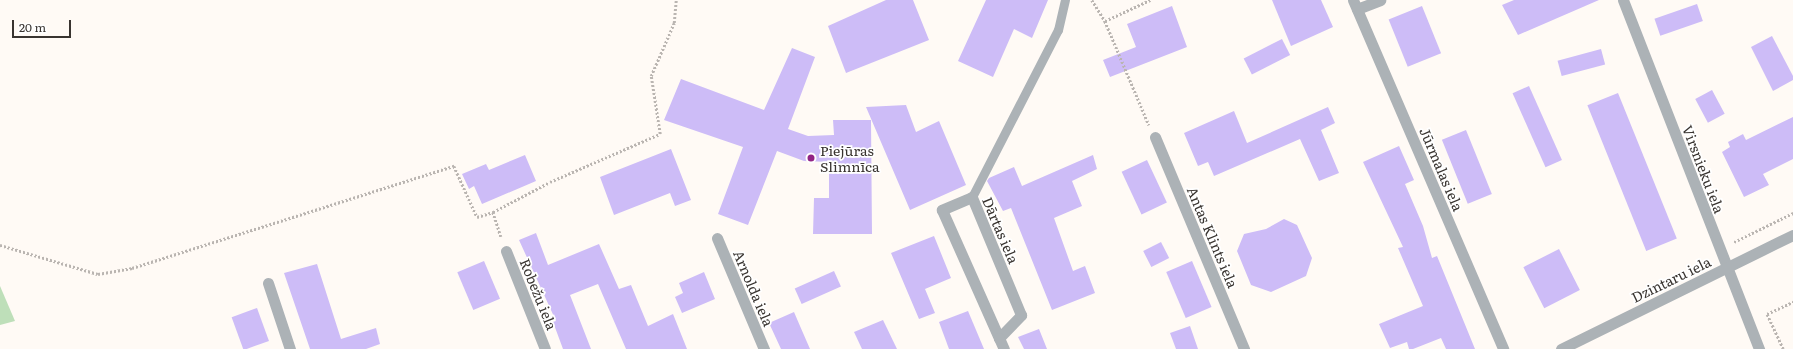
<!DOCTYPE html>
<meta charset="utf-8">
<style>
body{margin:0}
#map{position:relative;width:1793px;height:349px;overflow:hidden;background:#fffaf5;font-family:Literata,serif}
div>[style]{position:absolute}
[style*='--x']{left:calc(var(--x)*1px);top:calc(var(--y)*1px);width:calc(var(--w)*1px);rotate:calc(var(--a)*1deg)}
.green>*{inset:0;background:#bedfb9}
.building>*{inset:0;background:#cdbcf7;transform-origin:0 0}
.path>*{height:2.5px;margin-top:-1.25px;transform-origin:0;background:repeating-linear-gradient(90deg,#bab5b1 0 2px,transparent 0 4px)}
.service>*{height:9px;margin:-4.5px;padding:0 4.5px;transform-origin:4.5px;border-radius:4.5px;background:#acb2b6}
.minor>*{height:11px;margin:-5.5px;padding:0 5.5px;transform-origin:5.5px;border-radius:5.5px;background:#acb2b6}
.dots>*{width:11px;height:11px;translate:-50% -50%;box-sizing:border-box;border:2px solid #fff;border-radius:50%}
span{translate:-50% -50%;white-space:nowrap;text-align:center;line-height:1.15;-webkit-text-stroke:3.5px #fff;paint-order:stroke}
.poi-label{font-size:14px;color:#393430}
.left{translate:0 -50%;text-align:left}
.street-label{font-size:14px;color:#393430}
.scale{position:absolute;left:12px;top:20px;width:59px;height:18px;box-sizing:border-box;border:2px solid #393430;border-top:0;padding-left:5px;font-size:12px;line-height:14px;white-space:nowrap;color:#393430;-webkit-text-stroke:3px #fff;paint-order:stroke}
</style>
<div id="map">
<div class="green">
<i style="clip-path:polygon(0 286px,15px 321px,0 325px)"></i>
</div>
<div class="building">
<i style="clip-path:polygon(886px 0,913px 0,929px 40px,846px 73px,828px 26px)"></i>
<i style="clip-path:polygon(986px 0,1048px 0,1032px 38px,1014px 29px,993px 77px,958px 61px)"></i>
<i style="clip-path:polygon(1272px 0,1321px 0,1333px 27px,1291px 46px)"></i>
<i style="clip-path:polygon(1514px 0,1599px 0,1518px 35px,1502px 5px)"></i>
<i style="left:1697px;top:4px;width:18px;height:45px;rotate:71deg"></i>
<i style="clip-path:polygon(1172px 6px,1187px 47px,1110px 77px,1103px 60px,1136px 47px,1127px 24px)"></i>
<i style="left:1422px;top:6px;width:51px;height:36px;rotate:68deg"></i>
<i style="clip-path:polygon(1772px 36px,1793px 76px,1793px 80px,1773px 91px,1751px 47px)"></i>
<i style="left:1282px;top:39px;width:18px;height:43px;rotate:63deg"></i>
<i style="clip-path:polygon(792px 48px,815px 57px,788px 129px,808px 136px,834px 135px,833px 120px,871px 120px,872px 234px,813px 234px,814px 198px,829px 198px,829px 162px,804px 161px,777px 151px,748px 225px,718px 214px,743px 147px,664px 120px,681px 79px,764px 110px)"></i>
<i style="left:1601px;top:49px;width:16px;height:45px;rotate:75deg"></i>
<i style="left:1529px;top:86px;width:81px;height:18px;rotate:66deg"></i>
<i style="left:1712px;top:90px;width:27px;height:19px;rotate:62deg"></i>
<i style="left:1618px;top:93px;width:157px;height:33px;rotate:68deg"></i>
<i style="clip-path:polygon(906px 105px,916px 132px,939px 121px,966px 185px,910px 210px,866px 107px)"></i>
<i style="clip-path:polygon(1328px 107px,1335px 123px,1321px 130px,1339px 173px,1319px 181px,1300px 139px,1214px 176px,1208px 162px,1198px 166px,1184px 133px,1234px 111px,1247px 143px)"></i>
<i style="clip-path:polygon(1793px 117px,1793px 159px,1763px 174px,1769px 185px,1744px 197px,1722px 152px,1730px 147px,1728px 142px,1743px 134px,1746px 140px)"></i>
<i style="left:1466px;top:130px;width:69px;height:26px;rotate:68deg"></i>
<i style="clip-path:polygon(1399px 146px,1414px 180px,1405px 184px,1423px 226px,1432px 258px,1437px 256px,1475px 349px,1446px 349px,1441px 338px,1413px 349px,1409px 349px,1407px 342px,1390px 348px,1379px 324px,1423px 306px,1398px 248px,1403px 247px,1363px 162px)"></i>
<i style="clip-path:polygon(671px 149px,691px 200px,675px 206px,670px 193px,614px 215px,600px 177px)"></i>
<i style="clip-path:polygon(525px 155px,536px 181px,482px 204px,474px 186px,469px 189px,462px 174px,486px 164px,489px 170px)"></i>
<i style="clip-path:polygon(1093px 155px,1097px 169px,1072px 181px,1082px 206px,1054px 218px,1073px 271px,1085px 266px,1095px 293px,1052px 310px,1011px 208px,1003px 211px,987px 181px,989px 178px,1014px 167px,1022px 186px)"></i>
<i style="left:1147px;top:160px;width:47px;height:28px;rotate:65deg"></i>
<i style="clip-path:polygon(1284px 219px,1297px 225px,1312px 258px,1306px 276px,1271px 292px,1251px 285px,1237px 251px,1244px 234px,1266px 229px)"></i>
<i style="clip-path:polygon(536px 233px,548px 265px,599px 244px,619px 289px,631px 285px,648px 326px,673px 314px,687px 349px,626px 349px,598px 284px,570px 295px,591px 349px,563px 349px,553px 322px,556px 321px,519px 240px)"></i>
<i style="clip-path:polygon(934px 236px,951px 278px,925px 289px,935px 313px,919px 319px,891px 253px)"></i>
<i style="left:1161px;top:242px;width:18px;height:20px;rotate:63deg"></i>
<i style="left:1559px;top:249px;width:46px;height:40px;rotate:63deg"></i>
<i style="left:484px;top:261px;width:41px;height:29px;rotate:67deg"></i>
<i style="left:1192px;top:261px;width:50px;height:28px;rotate:67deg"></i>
<i style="clip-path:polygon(317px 264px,341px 339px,376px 328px,380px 344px,366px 349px,310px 349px,284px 273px)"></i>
<i style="left:834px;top:271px;width:17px;height:43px;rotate:66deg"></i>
<i style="clip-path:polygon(704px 272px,715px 299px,682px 313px,675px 297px,683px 293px,679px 283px)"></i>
<i style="left:257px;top:308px;width:35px;height:27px;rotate:70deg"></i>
<i style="clip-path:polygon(968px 311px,984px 349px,949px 349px,939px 322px)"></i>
<i style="clip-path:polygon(794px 312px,800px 326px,810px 349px,781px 349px,769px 323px)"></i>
<i style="clip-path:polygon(883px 320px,897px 349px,862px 349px,854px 332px)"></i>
<i style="clip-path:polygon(1190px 326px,1198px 349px,1176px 349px,1170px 333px)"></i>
<i style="clip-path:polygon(1039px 329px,1047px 349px,1024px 349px,1018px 337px)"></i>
</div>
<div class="path">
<i style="--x:1092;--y:0;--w:25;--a:58"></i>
<i style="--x:1105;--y:21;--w:113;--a:67.1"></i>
<i style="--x:1105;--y:21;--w:50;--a:-25"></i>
<i style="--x:493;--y:212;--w:26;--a:72"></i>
<i style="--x:1734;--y:242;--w:66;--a:-26.2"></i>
<i style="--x:0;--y:245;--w:102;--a:16.5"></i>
<i style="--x:98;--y:274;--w:35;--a:-10"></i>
<i style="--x:132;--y:268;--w:338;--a:-17.6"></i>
<i style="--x:454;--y:166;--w:56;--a:65.7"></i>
<i style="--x:477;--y:217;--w:17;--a:-17"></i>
<i style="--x:493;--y:212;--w:64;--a:-27.8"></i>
<i style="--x:550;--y:182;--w:120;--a:-23.6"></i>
<i style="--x:660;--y:134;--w:59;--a:-98.8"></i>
<i style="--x:651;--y:76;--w:58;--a:-66.5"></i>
<i style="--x:674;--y:23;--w:23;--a:-85"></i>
<i style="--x:1783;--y:349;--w:38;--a:-115"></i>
<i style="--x:1767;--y:314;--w:29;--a:-25"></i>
</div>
<div class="service">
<i style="--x:972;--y:197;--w:188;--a:-62.8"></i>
<i style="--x:1058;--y:30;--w:31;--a:-77"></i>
</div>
<div class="minor">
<i style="--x:1353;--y:0;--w:380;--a:66.7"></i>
<i style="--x:1623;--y:0;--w:375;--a:68.7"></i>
<i style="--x:1357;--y:9;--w:25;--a:-21"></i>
<i style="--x:1155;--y:137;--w:230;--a:67.2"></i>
<i style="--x:717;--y:238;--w:121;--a:67.1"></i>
<i style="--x:506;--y:251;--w:105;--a:68.3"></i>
<i style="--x:268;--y:283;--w:70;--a:71.6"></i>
<i style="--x:999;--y:338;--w:32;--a:-46"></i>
<i style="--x:1021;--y:315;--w:128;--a:-112.6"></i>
<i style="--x:972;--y:197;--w:33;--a:157"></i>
<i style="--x:942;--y:210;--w:140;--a:66"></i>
<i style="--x:999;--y:338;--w:12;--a:66"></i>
<i style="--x:1561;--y:349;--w:258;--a:-26.2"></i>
</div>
<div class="dots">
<i style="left:811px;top:158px;background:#922485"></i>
</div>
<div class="poi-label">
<span class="left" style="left:820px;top:158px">Piejūras<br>Slimnīca</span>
</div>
<div class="street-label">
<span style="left:1442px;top:169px;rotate:67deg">Jūrmalas iela</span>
<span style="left:1704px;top:169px;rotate:69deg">Virsnieku iela</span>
<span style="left:1001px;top:230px;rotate:67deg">Dārtas iela</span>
<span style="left:1213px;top:237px;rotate:67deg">Antas Klints iela</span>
<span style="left:1671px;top:279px;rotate:-26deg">Dzintaru iela</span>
<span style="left:754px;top:288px;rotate:67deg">Arnolda iela</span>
<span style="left:539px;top:294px;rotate:68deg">Robežu iela</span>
</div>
<div class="scale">20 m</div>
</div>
